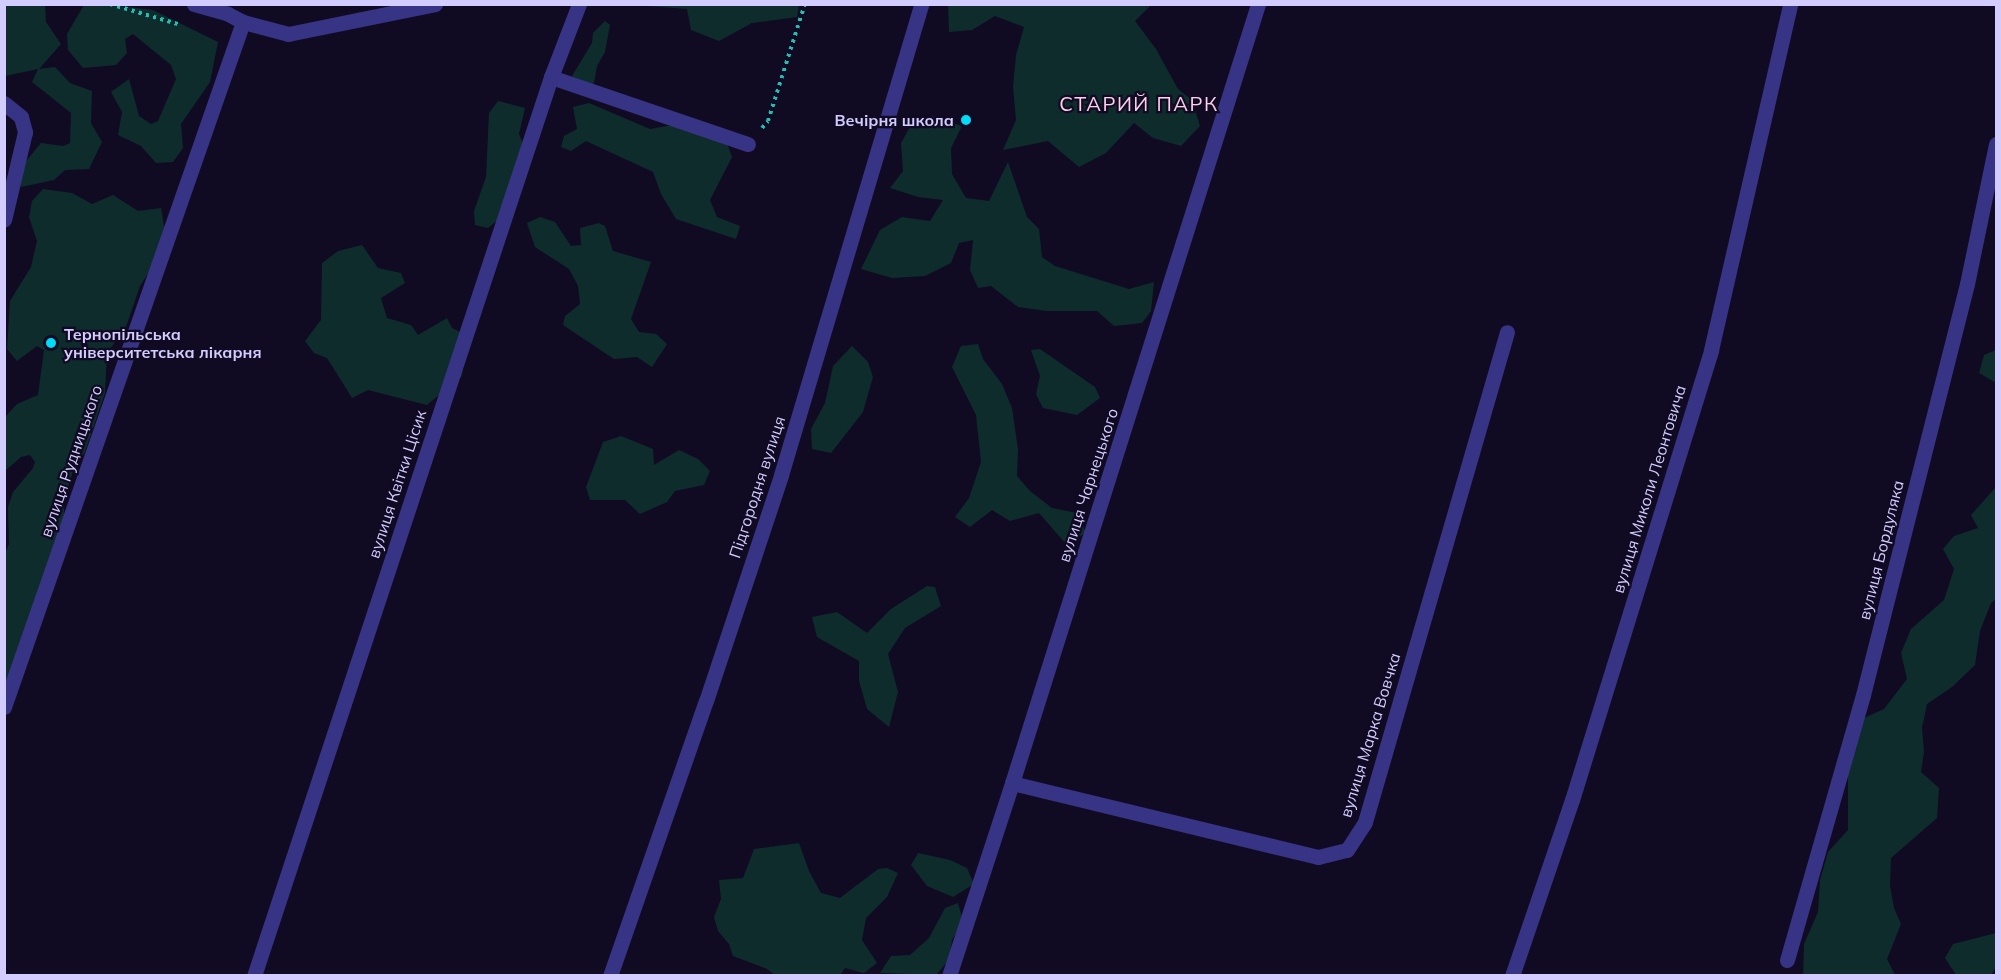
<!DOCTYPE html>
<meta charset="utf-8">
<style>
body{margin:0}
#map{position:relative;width:2001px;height:980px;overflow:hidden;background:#100b22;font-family:Mulish,sans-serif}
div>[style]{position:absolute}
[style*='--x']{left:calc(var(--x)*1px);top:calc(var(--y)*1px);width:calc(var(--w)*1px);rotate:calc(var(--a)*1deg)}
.green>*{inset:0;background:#0e2c2c}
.path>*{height:4px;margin-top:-2px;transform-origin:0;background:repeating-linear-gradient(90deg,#24bcb5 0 3px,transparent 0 7.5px)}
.lane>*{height:15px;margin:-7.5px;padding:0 7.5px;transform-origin:7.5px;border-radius:7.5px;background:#373385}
.street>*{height:15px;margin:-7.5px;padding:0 7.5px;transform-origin:7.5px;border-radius:7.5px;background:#373385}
.dots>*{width:16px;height:16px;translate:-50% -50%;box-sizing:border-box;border:3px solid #100b22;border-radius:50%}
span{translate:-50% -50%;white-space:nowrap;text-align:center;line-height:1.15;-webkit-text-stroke:4.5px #100b22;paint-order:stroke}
.poi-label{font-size:16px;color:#d3ccff;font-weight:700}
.right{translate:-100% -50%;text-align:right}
.left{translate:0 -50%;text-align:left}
.street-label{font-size:16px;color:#d3ccff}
.quarter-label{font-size:20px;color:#ffceed;letter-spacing:1.5px}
.frame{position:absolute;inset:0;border:6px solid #d3ccff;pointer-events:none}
</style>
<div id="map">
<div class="green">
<i style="clip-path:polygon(103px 4px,153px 10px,218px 42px,210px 82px,181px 124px,183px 148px,173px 162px,156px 163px,141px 146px,118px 135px,122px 112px,111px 92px,129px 79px,139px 116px,151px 124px,158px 121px,176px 79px,171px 65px,133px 34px,125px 39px,127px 53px,116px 65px,83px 68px,68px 50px,67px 34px,84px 5px)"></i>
<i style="clip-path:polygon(948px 4px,1151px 5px,1135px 21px,1156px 49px,1178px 89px,1192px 100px,1200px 126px,1181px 146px,1153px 138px,1134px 123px,1106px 153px,1079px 167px,1048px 141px,1003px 150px,1016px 120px,1013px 87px,1016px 55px,1024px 27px,995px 16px,972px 30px,949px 32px)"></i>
<i style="clip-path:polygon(5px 5px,45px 5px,46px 22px,61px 44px,39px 69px,55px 67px,70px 83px,92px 91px,91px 123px,102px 142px,89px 169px,65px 170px,54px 180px,21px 187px,17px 172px,41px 143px,63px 146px,70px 143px,71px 113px,32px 82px,38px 69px,5px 76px)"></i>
<i style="clip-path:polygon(634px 5px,799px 4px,799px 5px,797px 17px,752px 23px,719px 41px,691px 30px,687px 9px)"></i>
<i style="clip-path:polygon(605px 21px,610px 25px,605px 52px,597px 66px,594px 83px,585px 91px,572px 76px,592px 43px,593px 33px)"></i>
<i style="clip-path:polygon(498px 101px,525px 108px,519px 134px,524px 146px,516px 160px,527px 176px,515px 206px,488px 228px,475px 225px,474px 211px,486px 177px,489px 113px)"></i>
<i style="clip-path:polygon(589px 103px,650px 129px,695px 121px,722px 129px,732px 157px,710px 200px,717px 217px,740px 226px,736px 239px,676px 219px,661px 194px,653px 172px,586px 141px,571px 151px,561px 147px,564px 136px,577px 129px,573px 107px)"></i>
<i style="clip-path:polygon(933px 116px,962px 126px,951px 148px,952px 174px,966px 198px,989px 201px,1008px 162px,1027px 217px,1039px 229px,1042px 257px,1055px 266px,1129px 289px,1154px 282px,1151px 311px,1142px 323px,1114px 326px,1097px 311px,1047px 311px,1018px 307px,991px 286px,978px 288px,970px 270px,973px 240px,959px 243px,951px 263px,925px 276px,892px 278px,861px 269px,880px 230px,902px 217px,930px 221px,943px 200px,918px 197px,890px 188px,903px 171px,901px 143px,911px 125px)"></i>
<i style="clip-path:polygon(43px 189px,72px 193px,92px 204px,113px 195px,138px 211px,161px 208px,167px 244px,140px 286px,126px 327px,107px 353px,105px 393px,85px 452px,73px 471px,64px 502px,64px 526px,5px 684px,4px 556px,9px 544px,8px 507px,13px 492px,33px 468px,35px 462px,30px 455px,21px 457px,5px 471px,5px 417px,17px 404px,38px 395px,44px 350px,37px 346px,17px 361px,7px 349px,10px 301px,31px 267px,37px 241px,29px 217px,32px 201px)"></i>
<i style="clip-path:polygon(540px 217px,555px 222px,571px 246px,581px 245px,580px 228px,599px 223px,605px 226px,613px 251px,651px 262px,631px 319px,639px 332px,656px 334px,667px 344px,652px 367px,637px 357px,614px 359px,563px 325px,565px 316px,580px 304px,578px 286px,569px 269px,535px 247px,527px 223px)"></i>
<i style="clip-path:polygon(362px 245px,378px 268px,401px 273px,405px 283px,381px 298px,387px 318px,411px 325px,418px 335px,447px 318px,452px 328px,467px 335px,462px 376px,427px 405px,368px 390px,352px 398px,327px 358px,314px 353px,305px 341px,321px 320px,322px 263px,338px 251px)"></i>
<i style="clip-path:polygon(978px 344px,983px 359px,1002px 384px,1012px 408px,1018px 449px,1017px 476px,1030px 491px,1052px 508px,1077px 513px,1086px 533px,1066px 544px,1039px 513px,1010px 521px,992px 510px,970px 527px,955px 517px,969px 498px,981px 462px,976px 415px,952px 367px,961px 346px)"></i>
<i style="clip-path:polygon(852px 346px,868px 362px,873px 377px,863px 412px,831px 453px,812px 449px,811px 429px,825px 403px,833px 366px)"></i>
<i style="clip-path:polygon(1040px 349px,1095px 387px,1100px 398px,1077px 415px,1043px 408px,1036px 394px,1040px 376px,1031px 350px)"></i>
<i style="clip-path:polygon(1996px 350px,1996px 383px,1979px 373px,1984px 355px)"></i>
<i style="clip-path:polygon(621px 436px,653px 449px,654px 465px,679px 450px,698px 459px,710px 471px,704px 485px,675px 491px,667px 502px,640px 514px,625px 500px,590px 500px,586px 487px,603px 442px)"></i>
<i style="clip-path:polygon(1996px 487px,1996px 599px,1991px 603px,1980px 631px,1975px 665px,1952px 687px,1927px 704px,1922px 728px,1924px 752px,1921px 772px,1939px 788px,1937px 818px,1891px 858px,1890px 886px,1894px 908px,1901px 924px,1887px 959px,1895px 975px,1803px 976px,1804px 944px,1818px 912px,1820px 880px,1828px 852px,1848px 830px,1848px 773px,1862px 719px,1884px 709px,1907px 679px,1901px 653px,1911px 629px,1944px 600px,1954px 569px,1943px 549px,1954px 536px,1978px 528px,1971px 515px)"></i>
<i style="clip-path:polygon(927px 586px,935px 587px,941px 606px,905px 628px,888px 654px,898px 692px,889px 727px,867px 709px,859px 681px,859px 661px,817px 637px,812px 617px,837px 612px,867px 633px,891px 609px)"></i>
<i style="clip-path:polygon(799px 843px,809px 871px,821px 893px,840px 898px,878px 869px,887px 868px,898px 873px,887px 897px,866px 918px,862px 940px,877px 963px,864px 973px,845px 968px,840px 975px,775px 975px,767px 969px,733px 956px,729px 944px,718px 931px,714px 917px,721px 899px,719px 880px,743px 878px,754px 849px)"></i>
<i style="clip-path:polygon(918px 853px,950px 860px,967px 868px,974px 884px,953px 897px,927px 886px,911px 865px)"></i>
<i style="clip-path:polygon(958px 903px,963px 921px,952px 940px,949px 960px,936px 975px,880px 973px,891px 956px,910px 955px,929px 938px,945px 908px)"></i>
<i style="clip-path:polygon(1996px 933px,1996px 967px,1991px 975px,1956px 975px,1945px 958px,1953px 944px)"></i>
</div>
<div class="path">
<i style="--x:110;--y:4;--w:74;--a:16.5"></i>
<i style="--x:762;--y:128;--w:9;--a:-49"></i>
<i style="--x:768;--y:121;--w:123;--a:-72.5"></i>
</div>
<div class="lane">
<i style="--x:551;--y:77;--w:208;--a:18.8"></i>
<i style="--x:4;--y:103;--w:22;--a:39"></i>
<i style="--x:21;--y:117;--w:16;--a:75"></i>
<i style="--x:25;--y:132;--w:90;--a:103.4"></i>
</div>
<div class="street">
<i style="--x:194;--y:4;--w:35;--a:16"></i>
<i style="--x:228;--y:14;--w:17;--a:28"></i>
<i style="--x:243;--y:22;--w:47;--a:14.9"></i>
<i style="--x:288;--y:34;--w:150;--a:-11.5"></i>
<i style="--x:4;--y:707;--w:725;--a:-70.77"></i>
<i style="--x:1012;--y:783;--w:315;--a:13.6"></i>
<i style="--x:1318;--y:857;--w:30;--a:-14"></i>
<i style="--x:1347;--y:850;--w:33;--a:-57"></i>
<i style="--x:1365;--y:822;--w:510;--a:-73.84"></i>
<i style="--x:1787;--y:960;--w:276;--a:-74"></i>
<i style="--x:1863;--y:695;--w:424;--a:-75.8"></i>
<i style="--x:1967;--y:284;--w:143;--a:-78.3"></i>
<i style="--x:254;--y:976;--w:947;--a:-71.72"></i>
<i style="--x:551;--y:77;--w:78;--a:-69"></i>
<i style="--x:610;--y:976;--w:291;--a:-70.8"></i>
<i style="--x:706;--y:701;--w:238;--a:-71.6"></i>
<i style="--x:781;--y:475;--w:491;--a:-73.4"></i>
<i style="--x:949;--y:976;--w:203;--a:-71.9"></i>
<i style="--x:1012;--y:783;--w:817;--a:-72.47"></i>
<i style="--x:1512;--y:976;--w:186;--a:-71.2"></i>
<i style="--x:1572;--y:800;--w:471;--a:-72.8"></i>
<i style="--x:1711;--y:350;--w:355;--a:-77.1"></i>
</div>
<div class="dots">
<i style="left:966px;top:120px;background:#00dbf7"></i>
<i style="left:51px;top:343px;background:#00dbf7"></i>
</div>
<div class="poi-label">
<span class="right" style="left:954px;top:120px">Вечірня школа</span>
<span class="left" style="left:64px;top:343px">Тернопільська<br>університетська лікарня</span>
</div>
<div class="street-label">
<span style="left:71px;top:461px;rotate:-71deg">вулиця Рудницького</span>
<span style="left:397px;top:484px;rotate:-72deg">вулиця Квітки Цісик</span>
<span style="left:1088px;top:485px;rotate:-72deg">вулиця Чарнецького</span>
<span style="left:757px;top:487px;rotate:-72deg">Підгородня вулиця</span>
<span style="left:1649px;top:489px;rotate:-73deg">вулиця Миколи Леонтовича</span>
<span style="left:1881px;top:550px;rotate:-76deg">вулиця Бордуляка</span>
<span style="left:1370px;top:735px;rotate:-73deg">вулиця Марка Вовчка</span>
</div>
<div class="quarter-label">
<span style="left:1139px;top:103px">СТАРИЙ ПАРК</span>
</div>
<div class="frame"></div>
</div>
